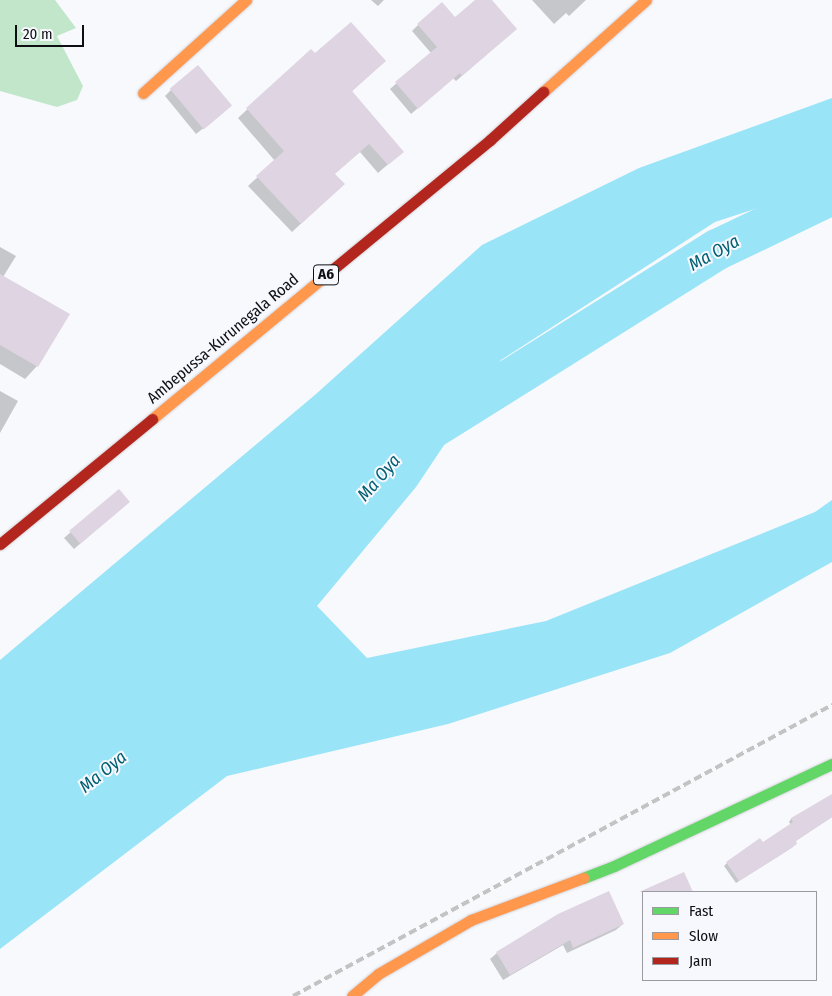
<!DOCTYPE html>
<style>
body{margin:0}
#map{position:relative;width:832px;height:996px;overflow:hidden;background:#f8f9fd;font-family:"Fira Sans Condensed",sans-serif}
div>[style]{position:absolute}
[style*='--x']{left:calc(var(--x)*1px);top:calc(var(--y)*1px);width:calc(var(--w)*1px);rotate:calc(var(--a)*1deg)}
.forest>*{inset:0;background:#c1e6c9}
.water>*{inset:0;background:#9ae4f8}
.shadow>*{inset:0;background:#0003}
.river>*{height:41px;margin:-20.5px;padding:0 20.5px;transform-origin:20.5px;border-radius:20.5px;background:#9ae4f8}
.building>*{inset:0;background:#dfd4e2;transform-origin:0 0}
.roads{filter:drop-shadow(0 0 1px #d3d3d7) drop-shadow(0 0 1px #d3d3d7)}
.fast>*{height:11px;margin:-5.5px;padding:0 5.5px;transform-origin:5.5px;border-radius:5.5px;background:#63d668}
.slow>*{height:11px;margin:-5.5px;padding:0 5.5px;transform-origin:5.5px;border-radius:5.5px;background:#ff974d}
.jam>*{height:11px;margin:-5.5px;padding:0 5.5px;transform-origin:5.5px;border-radius:5.5px;background:#b3261e}
.rail>*{height:4px;margin-top:-2px;transform-origin:0;background:repeating-linear-gradient(90deg,#c3c3c4 0 8px,transparent 0 12px)}
span{translate:-50% -50%;white-space:nowrap;text-align:center;line-height:1.15;-webkit-text-stroke:4px #f7f8fe;paint-order:stroke}
.shield-label span{padding:1px 4px;background:#f7f8fe;border:1px solid;border-radius:4px;-webkit-text-stroke-width:0}
.shield-label{font-size:15px;color:#0e0f12;font-weight:700}
.street-label{font-size:16px;color:#0e0f12}
.water-label{font-size:18px;color:#006072;font-style:italic}
.legend{position:absolute;left:642px;top:891px;width:175px;height:90px;box-sizing:border-box;background:#f7f8fe;border:1px solid #9a9ba0;margin:0;padding:6px 9px;list-style:none;font-size:15px;color:#0e0f12}
.legend li{display:flex;align-items:center;gap:10px;height:25px}
.legend b{width:25px;border:1px solid #9a9ba0}
.scale{position:absolute;left:15px;top:25px;width:69px;height:22px;box-sizing:border-box;border:2px solid #0e0f12;border-top:0;padding-left:6px;font-size:15px;line-height:18px;white-space:nowrap;color:#0e0f12;-webkit-text-stroke:4px #f7f8fe;paint-order:stroke}
</style>
<div id="map">
<div class="forest">
<i style="clip-path:polygon(0 0,55px 0,76px 28px,57px 36px,83px 86px,77px 100px,57px 107px,0 91px)"></i>
</div>
<div class="water">
<i style="clip-path:polygon(832px 98px,832px 184px,715px 222px,501px 360px,416px 487px,317px 606px,367px 658px,546px 621px,815px 512px,832px 500px,832px 562px,670px 653px,448px 724px,227px 776px,0 949px,0 660px,316px 394px,482px 245px,639px 168px)"></i>
</div>
<div class="shadow">
<i style="clip-path:polygon(371px 0,384px 0,378px 6px)"></i>
<i style="clip-path:polygon(477px 0,490px 0,509px 35px,456px 81px,453px 78px,411px 114px,390px 89px,431px 53px,412px 31px,418px 25px,455px 19px)"></i>
<i style="clip-path:polygon(532px 0,586px 0,569px 16px,566px 13px,554px 24px)"></i>
<i style="clip-path:polygon(311px 50px,315px 54px,385px 61px,351px 92px,393px 160px,378px 173px,360px 152px,334px 174px,334px 193px,292px 232px,248px 186px,275px 161px,238px 118px)"></i>
<i style="clip-path:polygon(171px 90px,224px 112px,196px 134px,165px 96px)"></i>
<i style="clip-path:polygon(0 247px,16px 256px,3px 277px,37px 366px,25px 379px,0 364px)"></i>
<i style="clip-path:polygon(0 391px,18px 401px,0 433px)"></i>
<i style="clip-path:polygon(118px 491px,122px 508px,74px 549px,64px 538px)"></i>
<i style="clip-path:polygon(832px 796px,832px 817px,794px 842px,793px 847px,736px 883px,724px 866px,727px 863px,762px 844px,791px 825px,789px 822px,791px 819px)"></i>
<i style="clip-path:polygon(623px 924px,616px 930px,567px 953px,563px 945px,503px 980px,490px 959px,497px 953px)"></i>
</div>
<div class="river">
<i style="--x:425;--y:432;--w:345;--a:-32.1"></i>
<i style="--x:717;--y:249;--w:127;--a:-25.6"></i>
</div>
<div class="building">
<i style="clip-path:polygon(475px 0,492px 0,517px 29px,462px 76px,460px 73px,418px 109px,395px 82px,437px 47px,417px 24px,442px 2px,455px 17px)"></i>
<i style="clip-path:polygon(351px 22px,386px 61px,352px 91px,404px 152px,388px 165px,369px 144px,335px 174px,345px 184px,301px 224px,256px 176px,284px 151px,246px 108px,311px 49px,315px 53px)"></i>
<i style="left:198px;top:65px;width:53px;height:37px;rotate:50deg"></i>
<i style="clip-path:polygon(0 274px,70px 314px,38px 367px,0 345px)"></i>
<i style="left:119px;top:489px;width:17px;height:65px;rotate:50deg"></i>
<i style="clip-path:polygon(832px 794px,832px 817px,796px 841px,797px 844px,779px 856px,739px 881px,726px 862px,760px 838px,763px 842px,793px 822px,791px 818px)"></i>
<i style="clip-path:polygon(684px 872px,693px 892px,639px 892px)"></i>
<i style="clip-path:polygon(609px 891px,624px 924px,573px 948px,570px 940px,510px 975px,496px 952px,558px 914px)"></i>
</div>
<div class="roads">
<div class="fast">
<i style="--x:583;--y:878;--w:33;--a:-21"></i>
<i style="--x:614;--y:866;--w:241;--a:-25.1"></i>
</div>
<div class="slow">
<i style="--x:543;--y:92;--w:138;--a:-41.8"></i>
<i style="--x:143;--y:93;--w:139;--a:-42.1"></i>
<i style="--x:152;--y:419;--w:227;--a:-39.6"></i>
<i style="--x:352;--y:996;--w:34;--a:-40"></i>
<i style="--x:378;--y:974;--w:108;--a:-30.1"></i>
<i style="--x:471;--y:920;--w:120;--a:-20.6"></i>
</div>
<div class="jam">
<i style="--x:327;--y:274;--w:211;--a:-39.4"></i>
<i style="--x:490;--y:140;--w:72;--a:-42.2"></i>
<i style="--x:0;--y:544;--w:197;--a:-39.4"></i>
</div>
</div>
<div class="rail">
<i style="--x:293;--y:996;--w:613;--a:-28.36"></i>
</div>
<div class="shield-label">
<span style="left:326px;top:275px">A6</span>
</div>
<div class="street-label">
<span style="left:223px;top:339px;rotate:-40deg">Ambepussa-Kurunegala Road</span>
</div>
<div class="water-label">
<span style="left:714px;top:253px;rotate:-29deg">Ma Oya</span>
<span style="left:379px;top:478px;rotate:-49deg">Ma Oya</span>
<span style="left:103px;top:772px;rotate:-39deg">Ma Oya</span>
</div>
<ul class="legend">
<li><b style="height:6px;background:#63d668"></b>Fast</li>
<li><b style="height:6px;background:#ff974d"></b>Slow</li>
<li><b style="height:6px;background:#b3261e"></b>Jam</li>
</ul>
<div class="scale">20 m</div>
</div>
